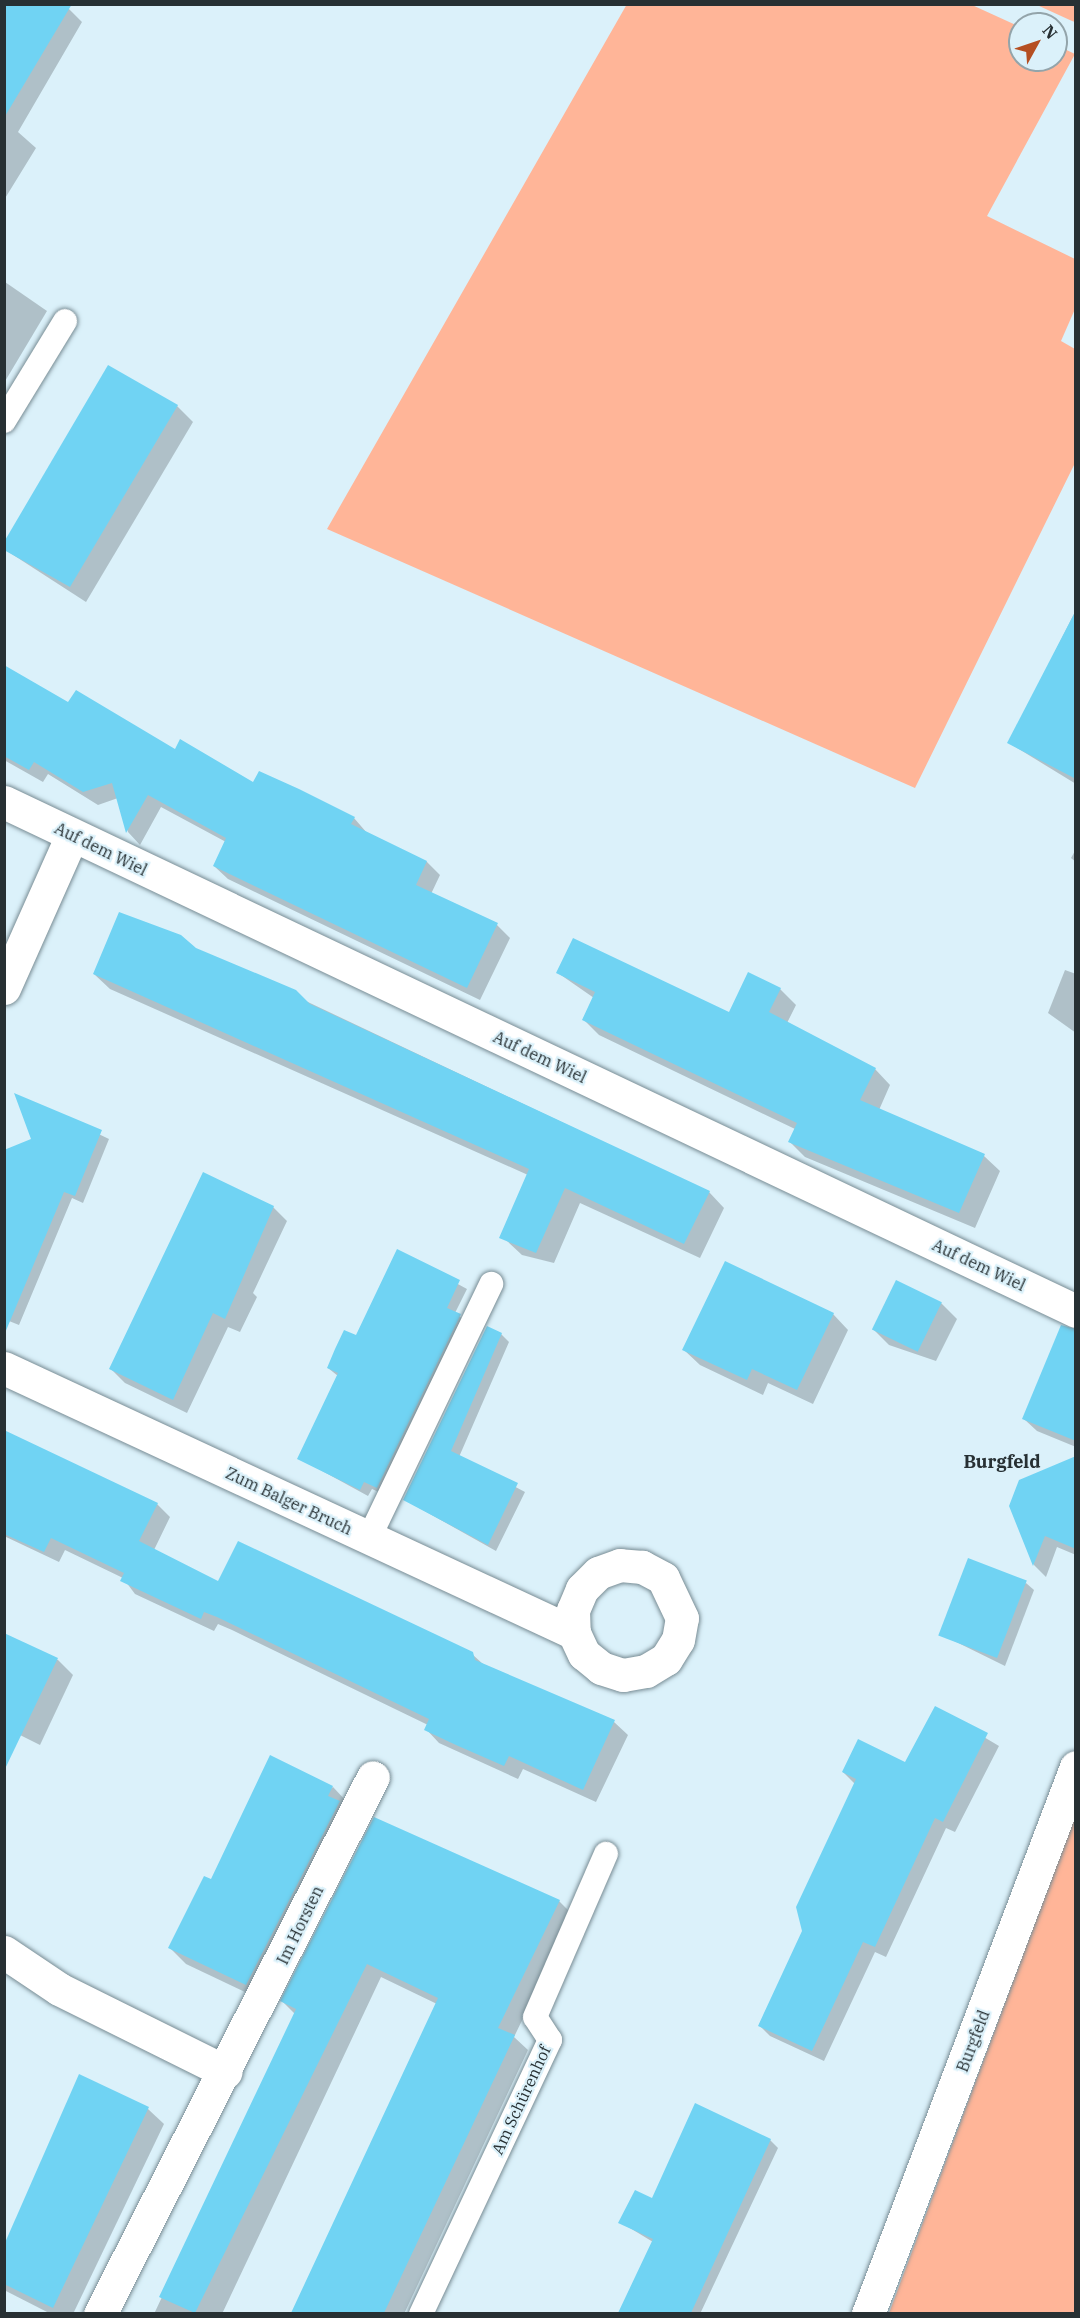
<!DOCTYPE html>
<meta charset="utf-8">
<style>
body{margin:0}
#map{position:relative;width:1080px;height:2318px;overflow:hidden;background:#dbf1fa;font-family:"IBM Plex Serif",serif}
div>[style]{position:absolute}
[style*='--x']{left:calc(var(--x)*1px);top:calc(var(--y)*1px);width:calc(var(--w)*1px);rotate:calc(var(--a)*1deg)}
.green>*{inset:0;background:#ffb598}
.shadow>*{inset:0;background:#0003}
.building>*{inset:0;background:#70d3f3;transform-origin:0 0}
.roads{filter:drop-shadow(0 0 2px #788c94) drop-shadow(0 0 2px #788c94)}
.lane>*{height:24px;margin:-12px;padding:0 12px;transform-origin:12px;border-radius:12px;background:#fff}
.street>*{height:33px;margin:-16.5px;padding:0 16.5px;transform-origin:16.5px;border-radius:16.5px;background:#fff}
span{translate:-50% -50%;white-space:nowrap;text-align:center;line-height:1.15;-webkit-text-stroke:4.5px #dbf1fa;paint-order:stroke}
.street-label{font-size:16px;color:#273033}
.neighbourhood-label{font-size:18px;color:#273033;font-weight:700}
.frame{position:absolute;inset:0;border:6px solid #273033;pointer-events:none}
.north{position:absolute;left:1008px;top:12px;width:60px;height:60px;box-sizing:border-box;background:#dbf1fa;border:2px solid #93a4aa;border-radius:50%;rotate:50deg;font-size:16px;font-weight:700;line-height:24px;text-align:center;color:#273033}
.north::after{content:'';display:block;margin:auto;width:21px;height:27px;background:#b54f22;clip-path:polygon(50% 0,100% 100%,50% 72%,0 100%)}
</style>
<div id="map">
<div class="green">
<i style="clip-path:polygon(627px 4px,972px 5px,1020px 27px,1020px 60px,1056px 60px,1056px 45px,1075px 54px,987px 216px,1075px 259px,1075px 309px,1061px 341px,1075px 349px,1075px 463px,915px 788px,327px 529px)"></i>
<i style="clip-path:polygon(1037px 5px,1075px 5px,1075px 22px,1072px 21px)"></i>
<i style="clip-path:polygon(1075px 1816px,1075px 2313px,889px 2313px,1072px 1824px)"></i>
</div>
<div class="shadow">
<i style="clip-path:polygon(4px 4px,69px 9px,82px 22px,18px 132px,36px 148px,4px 200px)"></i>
<i style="clip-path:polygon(5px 282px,47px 311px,4px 383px,4px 283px)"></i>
<i style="clip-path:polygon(177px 406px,193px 422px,86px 602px,4px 549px)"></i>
<i style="clip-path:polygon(1076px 610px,1076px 784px,1009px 743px)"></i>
<i style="clip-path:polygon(4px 668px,69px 704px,254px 785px,354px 818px,367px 833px,427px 862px,440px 875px,431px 894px,497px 925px,510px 938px,480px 1000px,228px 879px,214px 866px,226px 842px,161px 807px,140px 845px,128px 832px,118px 798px,98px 805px,48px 774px,43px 782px,4px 760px)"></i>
<i style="clip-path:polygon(1076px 849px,1076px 862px,1071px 858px)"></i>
<i style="clip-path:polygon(196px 949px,709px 1192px,724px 1208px,700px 1258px,580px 1203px,554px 1263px,522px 1255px,506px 1240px,528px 1175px,110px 989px,94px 974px)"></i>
<i style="clip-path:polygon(1065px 970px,1076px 974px,1076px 1033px,1048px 1013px)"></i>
<i style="clip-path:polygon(558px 973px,729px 1014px,780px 989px,796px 1005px,787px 1023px,875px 1069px,890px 1085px,879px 1110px,984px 1156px,1000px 1171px,975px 1228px,805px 1157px,790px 1142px,795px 1129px,599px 1035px,583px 1019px,594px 998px)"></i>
<i style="clip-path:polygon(17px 1095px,109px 1139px,83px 1203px,72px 1198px,19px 1325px,4px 1319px,4px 1153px,33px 1140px)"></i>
<i style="clip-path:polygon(273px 1207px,287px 1221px,253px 1293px,257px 1297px,240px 1332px,228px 1327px,187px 1413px,125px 1383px,111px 1369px)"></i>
<i style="clip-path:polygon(397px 1251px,467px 1289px,455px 1313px,468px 1323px,385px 1495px,372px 1489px,368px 1496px,304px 1461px,338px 1376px,328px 1368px,356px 1337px)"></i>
<i style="clip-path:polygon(941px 1303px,957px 1319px,936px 1361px,889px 1345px,874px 1330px)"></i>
<i style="clip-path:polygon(833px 1314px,848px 1330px,813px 1404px,768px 1383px,763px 1395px,700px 1365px,684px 1350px)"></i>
<i style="clip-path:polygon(501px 1334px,509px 1342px,459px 1457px,525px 1492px,496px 1551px,405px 1500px)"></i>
<i style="clip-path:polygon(1076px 1363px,1076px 1447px,1037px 1431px,1024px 1419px)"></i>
<i style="clip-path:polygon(4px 1431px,157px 1504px,170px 1517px,154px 1550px,219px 1583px,472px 1654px,484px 1665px,614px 1722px,628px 1735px,596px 1802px,523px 1769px,518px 1779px,439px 1743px,426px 1729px,428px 1725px,232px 1630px,218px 1624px,214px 1631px,135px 1594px,123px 1578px,65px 1550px,59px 1562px,4px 1536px)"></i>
<i style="clip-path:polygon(1076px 1458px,1076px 1555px,1057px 1547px,1046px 1577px,1034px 1565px,1010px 1506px)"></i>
<i style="clip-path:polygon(1026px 1583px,1034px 1590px,1005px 1666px,940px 1634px)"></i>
<i style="clip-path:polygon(4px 1638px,58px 1660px,73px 1675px,40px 1745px,4px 1727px)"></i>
<i style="clip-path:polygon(935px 1708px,999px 1746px,955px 1832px,946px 1828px,886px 1957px,875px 1952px,824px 2061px,770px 2036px,759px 2025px,804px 1931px,855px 1784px,843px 1772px,906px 1764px)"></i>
<i style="clip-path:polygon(333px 1787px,348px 1803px,262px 2000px,186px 1964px,170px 1948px,212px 1881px)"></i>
<i style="clip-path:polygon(375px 1819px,559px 1901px,573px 1915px,514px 2037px,528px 2050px,404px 2314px,292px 2314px,437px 2004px,381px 1977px,222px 2314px,154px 2314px,295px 2014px,282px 2001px)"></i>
<i style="clip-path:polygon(79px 2076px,148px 2109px,164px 2124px,73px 2314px,51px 2314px,4px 2290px,4px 2249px)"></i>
<i style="clip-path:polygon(770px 2140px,778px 2148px,700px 2314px,621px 2314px,653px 2242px,620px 2222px,652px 2200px)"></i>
</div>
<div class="building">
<i style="clip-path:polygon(4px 4px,72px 4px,4px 118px)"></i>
<i style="clip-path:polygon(108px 365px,178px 405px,70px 587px,4px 550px,4px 542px)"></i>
<i style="clip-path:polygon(1076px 610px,1076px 779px,1007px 743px)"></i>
<i style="clip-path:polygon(4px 665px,68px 702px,76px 690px,175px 749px,180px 739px,253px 782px,259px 771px,299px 789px,355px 817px,351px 824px,427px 861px,416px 885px,498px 923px,467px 988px,213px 866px,226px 838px,148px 795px,126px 833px,112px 783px,83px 792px,34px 762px,29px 770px,4px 756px)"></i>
<i style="clip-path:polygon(119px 912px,181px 935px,196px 948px,296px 990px,310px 1004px,710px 1191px,684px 1244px,565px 1188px,536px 1253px,499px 1238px,529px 1169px,93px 974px)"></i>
<i style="clip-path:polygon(573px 938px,729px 1012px,748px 972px,781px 988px,769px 1012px,876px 1068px,860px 1100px,985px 1154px,959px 1213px,788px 1142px,797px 1123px,582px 1020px,595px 992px,556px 973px)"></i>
<i style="clip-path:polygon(14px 1093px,102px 1130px,75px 1196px,64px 1192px,5px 1333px,4px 1150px,31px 1139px)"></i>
<i style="clip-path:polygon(203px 1172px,274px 1206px,225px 1319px,213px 1313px,173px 1400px,109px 1369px)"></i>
<i style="clip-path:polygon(397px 1249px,460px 1280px,447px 1308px,461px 1314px,377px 1488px,364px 1482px,360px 1490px,297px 1459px,338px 1373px,327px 1368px,335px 1349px,344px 1330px,356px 1335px)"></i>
<i style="clip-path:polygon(725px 1261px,834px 1313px,797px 1390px,752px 1369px,747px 1380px,682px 1350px)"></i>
<i style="left:896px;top:1280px;width:51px;height:55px;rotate:26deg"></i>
<i style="clip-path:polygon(1061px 1325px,1076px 1329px,1076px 1441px,1022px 1419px)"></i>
<i style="clip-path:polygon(487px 1326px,502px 1333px,451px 1451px,518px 1483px,488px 1545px,403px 1500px)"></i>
<i style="clip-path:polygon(4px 1430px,158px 1503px,139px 1541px,218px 1581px,238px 1541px,473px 1652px,475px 1660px,615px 1720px,583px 1790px,509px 1756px,504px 1766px,456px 1745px,424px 1730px,429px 1719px,217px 1617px,204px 1612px,201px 1619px,120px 1581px,124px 1573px,51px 1538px,44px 1552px,4px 1534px)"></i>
<i style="clip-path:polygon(1076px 1456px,1076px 1549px,1045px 1536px,1033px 1566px,1009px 1506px,1019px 1480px)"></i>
<i style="left:968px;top:1558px;width:63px;height:83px;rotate:21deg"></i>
<i style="clip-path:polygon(4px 1633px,58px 1658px,4px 1771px)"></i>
<i style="clip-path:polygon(935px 1706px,988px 1733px,943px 1822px,935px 1818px,875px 1947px,863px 1942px,812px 2051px,758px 2026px,802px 1931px,796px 1907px,856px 1779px,842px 1772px,858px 1739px,905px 1762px)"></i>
<i style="clip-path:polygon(270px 1755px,333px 1786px,328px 1796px,340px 1801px,246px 1985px,168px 1948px,204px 1876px,211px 1879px)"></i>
<i style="clip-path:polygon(374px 1817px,560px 1900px,498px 2028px,515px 2035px,384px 2313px,291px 2313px,438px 1998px,367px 1964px,195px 2313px,159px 2297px,296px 2009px,280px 2001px)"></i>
<i style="clip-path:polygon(79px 2074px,149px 2107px,53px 2308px,4px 2284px,4px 2245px)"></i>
<i style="clip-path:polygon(695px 2103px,771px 2139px,691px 2313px,618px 2313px,653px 2239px,618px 2223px,635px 2190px,652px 2198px)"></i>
</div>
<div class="roads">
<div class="lane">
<i style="--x:4;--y:421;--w:117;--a:-58.6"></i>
<i style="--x:369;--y:1538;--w:282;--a:-64.3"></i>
<i style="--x:421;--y:2314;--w:303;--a:-64.8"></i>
<i style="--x:550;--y:2040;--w:27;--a:-123"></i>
<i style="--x:535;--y:2017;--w:178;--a:-66.5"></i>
</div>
<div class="street">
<i style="--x:4;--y:802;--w:1187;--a:25.4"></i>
<i style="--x:4;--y:988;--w:167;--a:-66"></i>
<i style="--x:4;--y:1368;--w:629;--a:24.93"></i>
<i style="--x:574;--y:1633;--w:23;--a:65"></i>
<i style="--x:584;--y:1654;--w:22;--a:39"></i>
<i style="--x:601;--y:1668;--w:23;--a:18"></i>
<i style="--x:623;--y:1675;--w:23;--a:-10"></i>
<i style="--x:646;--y:1671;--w:23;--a:-31"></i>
<i style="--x:666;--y:1659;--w:22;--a:-58"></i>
<i style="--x:678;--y:1640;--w:22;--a:-80"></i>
<i style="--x:682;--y:1618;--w:44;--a:-115.4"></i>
<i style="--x:663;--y:1578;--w:24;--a:-152"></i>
<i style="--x:642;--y:1567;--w:22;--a:-175"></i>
<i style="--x:620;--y:1565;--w:23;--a:160"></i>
<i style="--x:598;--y:1573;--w:23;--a:135"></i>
<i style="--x:582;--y:1589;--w:23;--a:113"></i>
<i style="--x:573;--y:1610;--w:23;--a:88"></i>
<i style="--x:4;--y:1952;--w:66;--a:33.9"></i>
<i style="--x:59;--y:1989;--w:186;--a:26.4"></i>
<i style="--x:100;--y:2314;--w:602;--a:-63.05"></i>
<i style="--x:868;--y:2314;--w:585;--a:-69.18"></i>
</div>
</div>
<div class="street-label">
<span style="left:101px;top:849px;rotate:26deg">Auf dem Wiel</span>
<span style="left:540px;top:1057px;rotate:25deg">Auf dem Wiel</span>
<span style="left:979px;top:1265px;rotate:25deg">Auf dem Wiel</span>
<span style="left:289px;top:1501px;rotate:25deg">Zum Balger Bruch</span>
<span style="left:300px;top:1925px;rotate:-64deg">Im Horsten</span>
<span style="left:973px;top:2041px;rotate:-69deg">Burgfeld</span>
<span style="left:521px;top:2100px;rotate:-65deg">Am Schürenhof</span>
</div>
<div class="neighbourhood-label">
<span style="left:1002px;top:1462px">Burgfeld</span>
</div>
<div class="frame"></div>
<div class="north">N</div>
</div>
